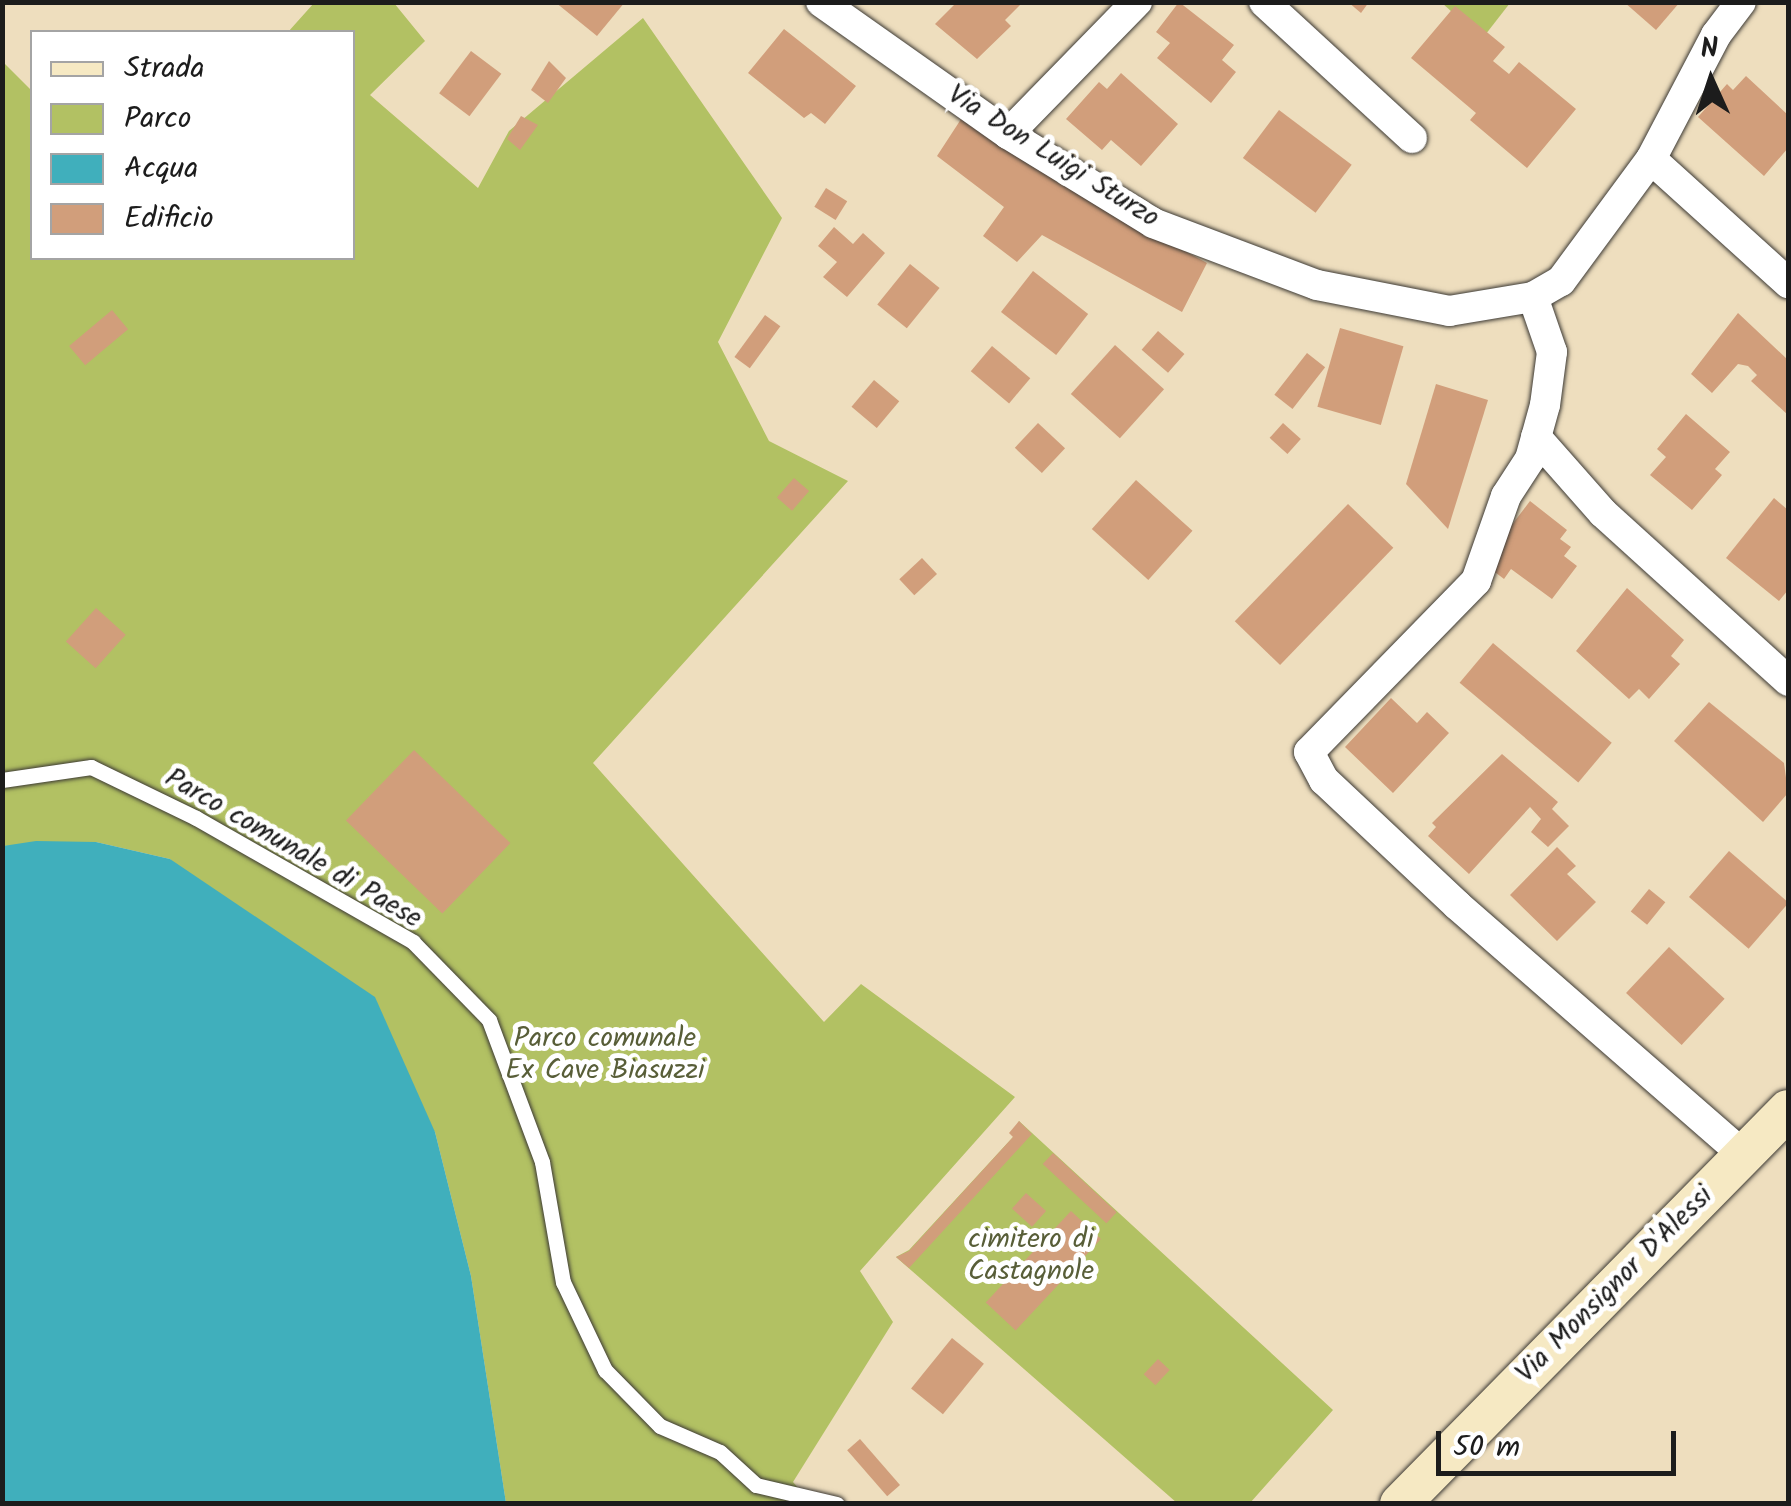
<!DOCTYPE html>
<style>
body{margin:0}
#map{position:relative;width:1791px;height:1506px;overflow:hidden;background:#eedebe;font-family:Kalam,sans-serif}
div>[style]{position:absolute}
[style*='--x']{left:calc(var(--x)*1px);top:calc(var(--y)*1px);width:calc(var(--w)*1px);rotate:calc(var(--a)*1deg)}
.green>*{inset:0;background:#b2c163}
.water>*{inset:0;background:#40afbc}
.building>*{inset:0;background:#d19e7b;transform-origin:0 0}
.roads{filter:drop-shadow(0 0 2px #3c3934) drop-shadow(0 0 2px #3c3934)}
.service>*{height:15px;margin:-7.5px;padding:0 7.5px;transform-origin:7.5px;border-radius:7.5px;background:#fff}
.minor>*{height:30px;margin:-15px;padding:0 15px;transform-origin:15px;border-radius:15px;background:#fff}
.secondary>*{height:40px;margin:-20px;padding:0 20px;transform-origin:20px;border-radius:20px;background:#f6e9c3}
span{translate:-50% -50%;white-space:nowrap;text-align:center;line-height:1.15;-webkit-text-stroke:10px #fff;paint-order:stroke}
.street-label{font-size:28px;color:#1c1c1c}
.park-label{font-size:28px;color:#585e38}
.frame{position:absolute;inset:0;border:5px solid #1c1c1c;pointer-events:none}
.legend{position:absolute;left:30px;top:30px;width:325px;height:230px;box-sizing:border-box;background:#fff;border:2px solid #a4a4a4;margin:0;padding:12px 18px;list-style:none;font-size:30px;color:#1c1c1c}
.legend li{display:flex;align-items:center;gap:20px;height:50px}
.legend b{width:50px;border:2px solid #a4a4a4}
.north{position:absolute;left:1661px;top:30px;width:100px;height:100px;-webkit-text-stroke:8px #fff;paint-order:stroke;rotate:357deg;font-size:28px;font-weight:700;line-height:40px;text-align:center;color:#1c1c1c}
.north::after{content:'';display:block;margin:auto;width:35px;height:45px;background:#1c1c1c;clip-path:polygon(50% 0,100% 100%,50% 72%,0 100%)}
.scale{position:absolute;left:1436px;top:1431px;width:240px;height:45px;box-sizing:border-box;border:5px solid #1c1c1c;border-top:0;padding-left:12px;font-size:30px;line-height:35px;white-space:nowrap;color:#1c1c1c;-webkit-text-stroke:8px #fff;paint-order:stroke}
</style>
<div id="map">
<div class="green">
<i style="clip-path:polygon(314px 3px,394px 3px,425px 41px,370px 95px,478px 188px,509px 131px,643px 18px,782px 218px,718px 342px,769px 441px,848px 481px,593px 763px,824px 1022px,861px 984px,1015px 1097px,860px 1271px,893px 1322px,793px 1482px,811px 1503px,506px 1503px,471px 1276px,435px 1132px,170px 859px,96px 842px,3px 846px,2px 61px,32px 91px,32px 258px,352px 258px,352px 32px,288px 32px)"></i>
<i style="clip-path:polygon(1442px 3px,1510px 3px,1482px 39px)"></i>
<i style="clip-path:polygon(1019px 1121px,1333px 1410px,1250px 1503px,1177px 1503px,896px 1257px,909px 1250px,1013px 1137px)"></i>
</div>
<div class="water">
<i style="clip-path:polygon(36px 841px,96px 842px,170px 859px,375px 997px,435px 1132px,471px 1276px,506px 1503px,3px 1503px,3px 846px)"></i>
</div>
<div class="building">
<i style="clip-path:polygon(555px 2px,625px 2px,597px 36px)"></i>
<i style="clip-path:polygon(957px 2px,1023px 2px,1005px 20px,1011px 26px,977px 59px,935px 24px)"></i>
<i style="clip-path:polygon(1179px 2px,1234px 45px,1222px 60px,1236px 72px,1211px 103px,1157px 58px,1170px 43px,1156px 32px)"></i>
<i style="clip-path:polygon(1348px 2px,1369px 2px,1361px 13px)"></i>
<i style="clip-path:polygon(1624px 2px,1680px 2px,1656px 30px)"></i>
<i style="clip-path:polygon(1455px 6px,1505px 47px,1493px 61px,1509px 74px,1519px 62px,1576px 109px,1527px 168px,1470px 120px,1476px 113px,1411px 58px)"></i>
<i style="clip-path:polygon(784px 29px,856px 86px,825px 124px,811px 113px,804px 118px,748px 73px)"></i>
<i style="left:471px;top:51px;width:38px;height:53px;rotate:37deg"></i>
<i style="clip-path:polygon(549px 61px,566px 78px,548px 103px,531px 90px)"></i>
<i style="clip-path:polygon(1121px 73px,1178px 124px,1141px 166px,1111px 140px,1102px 150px,1066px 119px,1099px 82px,1107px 89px)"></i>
<i style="clip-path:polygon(1746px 76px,1788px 115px,1788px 148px,1764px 176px,1698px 117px,1727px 84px,1733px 90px)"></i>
<i style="left:1279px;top:110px;width:91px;height:60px;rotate:37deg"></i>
<i style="clip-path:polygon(965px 113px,1057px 182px,1207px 263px,1182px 312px,1042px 235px,1017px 262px,983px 236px,1004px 207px,937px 156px)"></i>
<i style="clip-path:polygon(521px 116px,538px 125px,520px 150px,507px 139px)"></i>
<i style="left:826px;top:188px;width:25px;height:22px;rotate:32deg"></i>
<i style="clip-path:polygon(834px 227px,853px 244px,863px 233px,885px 253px,847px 297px,823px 277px,837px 262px,818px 246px)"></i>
<i style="left:910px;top:264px;width:38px;height:52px;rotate:39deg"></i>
<i style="left:1033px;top:271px;width:70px;height:52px;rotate:38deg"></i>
<i style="left:112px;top:310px;width:25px;height:56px;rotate:50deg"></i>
<i style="clip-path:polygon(1738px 313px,1788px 360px,1788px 415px,1751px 381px,1757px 375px,1748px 366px,1738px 364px,1712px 393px,1691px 374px)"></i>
<i style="left:765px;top:315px;width:19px;height:52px;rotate:36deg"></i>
<i style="left:1340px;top:328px;width:66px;height:82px;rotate:16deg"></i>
<i style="left:1158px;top:331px;width:35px;height:25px;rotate:41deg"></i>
<i style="left:1115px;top:345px;width:66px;height:66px;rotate:42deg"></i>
<i style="left:992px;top:346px;width:50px;height:33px;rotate:40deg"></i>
<i style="left:1307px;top:353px;width:23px;height:53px;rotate:38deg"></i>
<i style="left:874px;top:380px;width:33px;height:35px;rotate:40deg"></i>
<i style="clip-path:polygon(1436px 384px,1488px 400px,1448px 529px,1406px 484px)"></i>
<i style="clip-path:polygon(1686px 414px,1730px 452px,1715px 469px,1722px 475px,1692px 510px,1650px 475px,1666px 457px,1657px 449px)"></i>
<i style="left:1038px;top:423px;width:37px;height:34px;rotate:43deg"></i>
<i style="left:1283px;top:423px;width:24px;height:20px;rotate:42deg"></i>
<i style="left:794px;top:478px;width:20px;height:26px;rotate:41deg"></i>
<i style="left:1136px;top:480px;width:76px;height:66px;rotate:42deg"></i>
<i style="clip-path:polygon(1774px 498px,1788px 510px,1788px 590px,1779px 601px,1726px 558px)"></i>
<i style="clip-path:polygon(1530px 501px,1567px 530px,1560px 539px,1571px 547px,1564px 556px,1577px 566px,1552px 599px,1511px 569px,1504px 579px,1483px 563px)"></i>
<i style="left:1348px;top:504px;width:63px;height:163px;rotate:44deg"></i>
<i style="left:922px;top:558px;width:22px;height:31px;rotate:47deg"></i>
<i style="clip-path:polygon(1627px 588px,1684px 640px,1671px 656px,1680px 664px,1649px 699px,1639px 689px,1629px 699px,1576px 651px)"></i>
<i style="left:96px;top:608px;width:40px;height:45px;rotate:42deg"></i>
<i style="left:1493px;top:643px;width:155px;height:52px;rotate:40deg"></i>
<i style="clip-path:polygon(1391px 698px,1417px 723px,1427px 712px,1449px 733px,1393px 793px,1345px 747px)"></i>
<i style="clip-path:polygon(1709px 702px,1784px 763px,1788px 793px,1763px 822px,1674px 741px)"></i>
<i style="left:414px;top:750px;width:134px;height:98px;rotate:44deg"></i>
<i style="clip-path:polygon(1502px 754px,1558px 802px,1552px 809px,1569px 826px,1548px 847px,1531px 832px,1541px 819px,1530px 807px,1469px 874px,1428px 836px,1436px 827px,1432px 823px)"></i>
<i style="clip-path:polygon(1557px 847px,1576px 866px,1567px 874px,1596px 902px,1557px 941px,1510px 895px)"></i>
<i style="left:1729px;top:851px;width:79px;height:61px;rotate:41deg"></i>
<i style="left:1649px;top:889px;width:21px;height:29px;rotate:39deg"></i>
<i style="left:1669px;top:947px;width:76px;height:63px;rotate:43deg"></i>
<i style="clip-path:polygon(1019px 1121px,1032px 1134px,909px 1268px,896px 1257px,909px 1251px,1013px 1137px,1009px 1133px)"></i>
<i style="left:1053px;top:1153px;width:87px;height:15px;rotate:43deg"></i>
<i style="left:1026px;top:1193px;width:27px;height:21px;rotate:42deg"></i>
<i style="left:1071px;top:1211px;width:41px;height:125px;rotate:43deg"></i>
<i style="left:952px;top:1338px;width:41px;height:65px;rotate:39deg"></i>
<i style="left:1158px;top:1359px;width:16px;height:21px;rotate:43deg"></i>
<i style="left:860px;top:1439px;width:61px;height:17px;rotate:49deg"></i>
</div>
<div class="roads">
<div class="service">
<i style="--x:2;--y:780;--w:90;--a:-8.3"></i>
<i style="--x:91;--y:767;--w:117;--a:25.9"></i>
<i style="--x:196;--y:818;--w:250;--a:29.7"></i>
<i style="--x:413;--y:942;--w:109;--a:45.7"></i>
<i style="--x:489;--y:1020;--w:152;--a:69.5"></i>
<i style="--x:542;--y:1162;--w:122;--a:80.1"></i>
<i style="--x:563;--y:1282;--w:98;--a:64.5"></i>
<i style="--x:605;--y:1370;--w:78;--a:45.5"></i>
<i style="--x:660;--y:1426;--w:65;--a:23.4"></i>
<i style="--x:720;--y:1452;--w:49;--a:42.5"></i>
<i style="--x:756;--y:1485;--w:83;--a:13.2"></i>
</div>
<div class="minor">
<i style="--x:821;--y:2;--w:229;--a:35.2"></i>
<i style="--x:1008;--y:134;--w:170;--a:31.5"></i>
<i style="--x:1153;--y:223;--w:175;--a:20.7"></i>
<i style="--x:1317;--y:285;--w:135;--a:11.1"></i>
<i style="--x:1449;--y:311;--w:85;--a:-9.5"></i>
<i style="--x:1533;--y:297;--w:32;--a:-30"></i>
<i style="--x:1561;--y:281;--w:152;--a:-53.6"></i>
<i style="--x:1651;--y:159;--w:185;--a:42.1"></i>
<i style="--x:1264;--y:2;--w:201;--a:42.6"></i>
<i style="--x:1008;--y:134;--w:185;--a:-45.7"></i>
<i style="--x:1651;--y:159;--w:140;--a:-62.3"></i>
<i style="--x:1716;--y:35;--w:41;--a:-52.9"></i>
<i style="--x:1533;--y:297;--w:58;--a:70.9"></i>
<i style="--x:1552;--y:352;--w:53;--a:97.5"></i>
<i style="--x:1545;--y:405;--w:56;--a:105.5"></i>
<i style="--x:1530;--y:459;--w:44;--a:123"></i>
<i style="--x:1506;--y:496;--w:90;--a:109.4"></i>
<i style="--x:1476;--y:581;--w:239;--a:134.3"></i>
<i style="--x:1309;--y:752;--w:32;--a:62"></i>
<i style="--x:1324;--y:780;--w:183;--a:43.2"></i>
<i style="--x:1457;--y:905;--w:381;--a:41.1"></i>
<i style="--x:1536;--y:437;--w:101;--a:48.6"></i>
<i style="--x:1603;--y:513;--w:250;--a:42.2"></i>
</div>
<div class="secondary">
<i style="--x:1400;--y:1504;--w:553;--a:-45.44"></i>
</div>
</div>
<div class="street-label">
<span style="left:1053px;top:157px;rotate:32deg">Via Don Luigi Sturzo</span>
<span style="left:293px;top:849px;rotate:30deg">Parco comunale di Paese</span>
<span style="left:1615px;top:1285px;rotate:-45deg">Via Monsignor D'Alessi</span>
</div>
<div class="park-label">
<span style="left:605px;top:1055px">Parco comunale<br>Ex Cave Biasuzzi</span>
<span style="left:1031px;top:1256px">cimitero di<br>Castagnole</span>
</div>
<div class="frame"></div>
<ul class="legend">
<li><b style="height:12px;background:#f6e9c3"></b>Strada</li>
<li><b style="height:28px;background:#b2c163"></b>Parco</li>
<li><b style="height:28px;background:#40afbc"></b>Acqua</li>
<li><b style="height:28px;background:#d19e7b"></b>Edificio</li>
</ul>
<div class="north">N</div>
<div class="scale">50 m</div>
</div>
